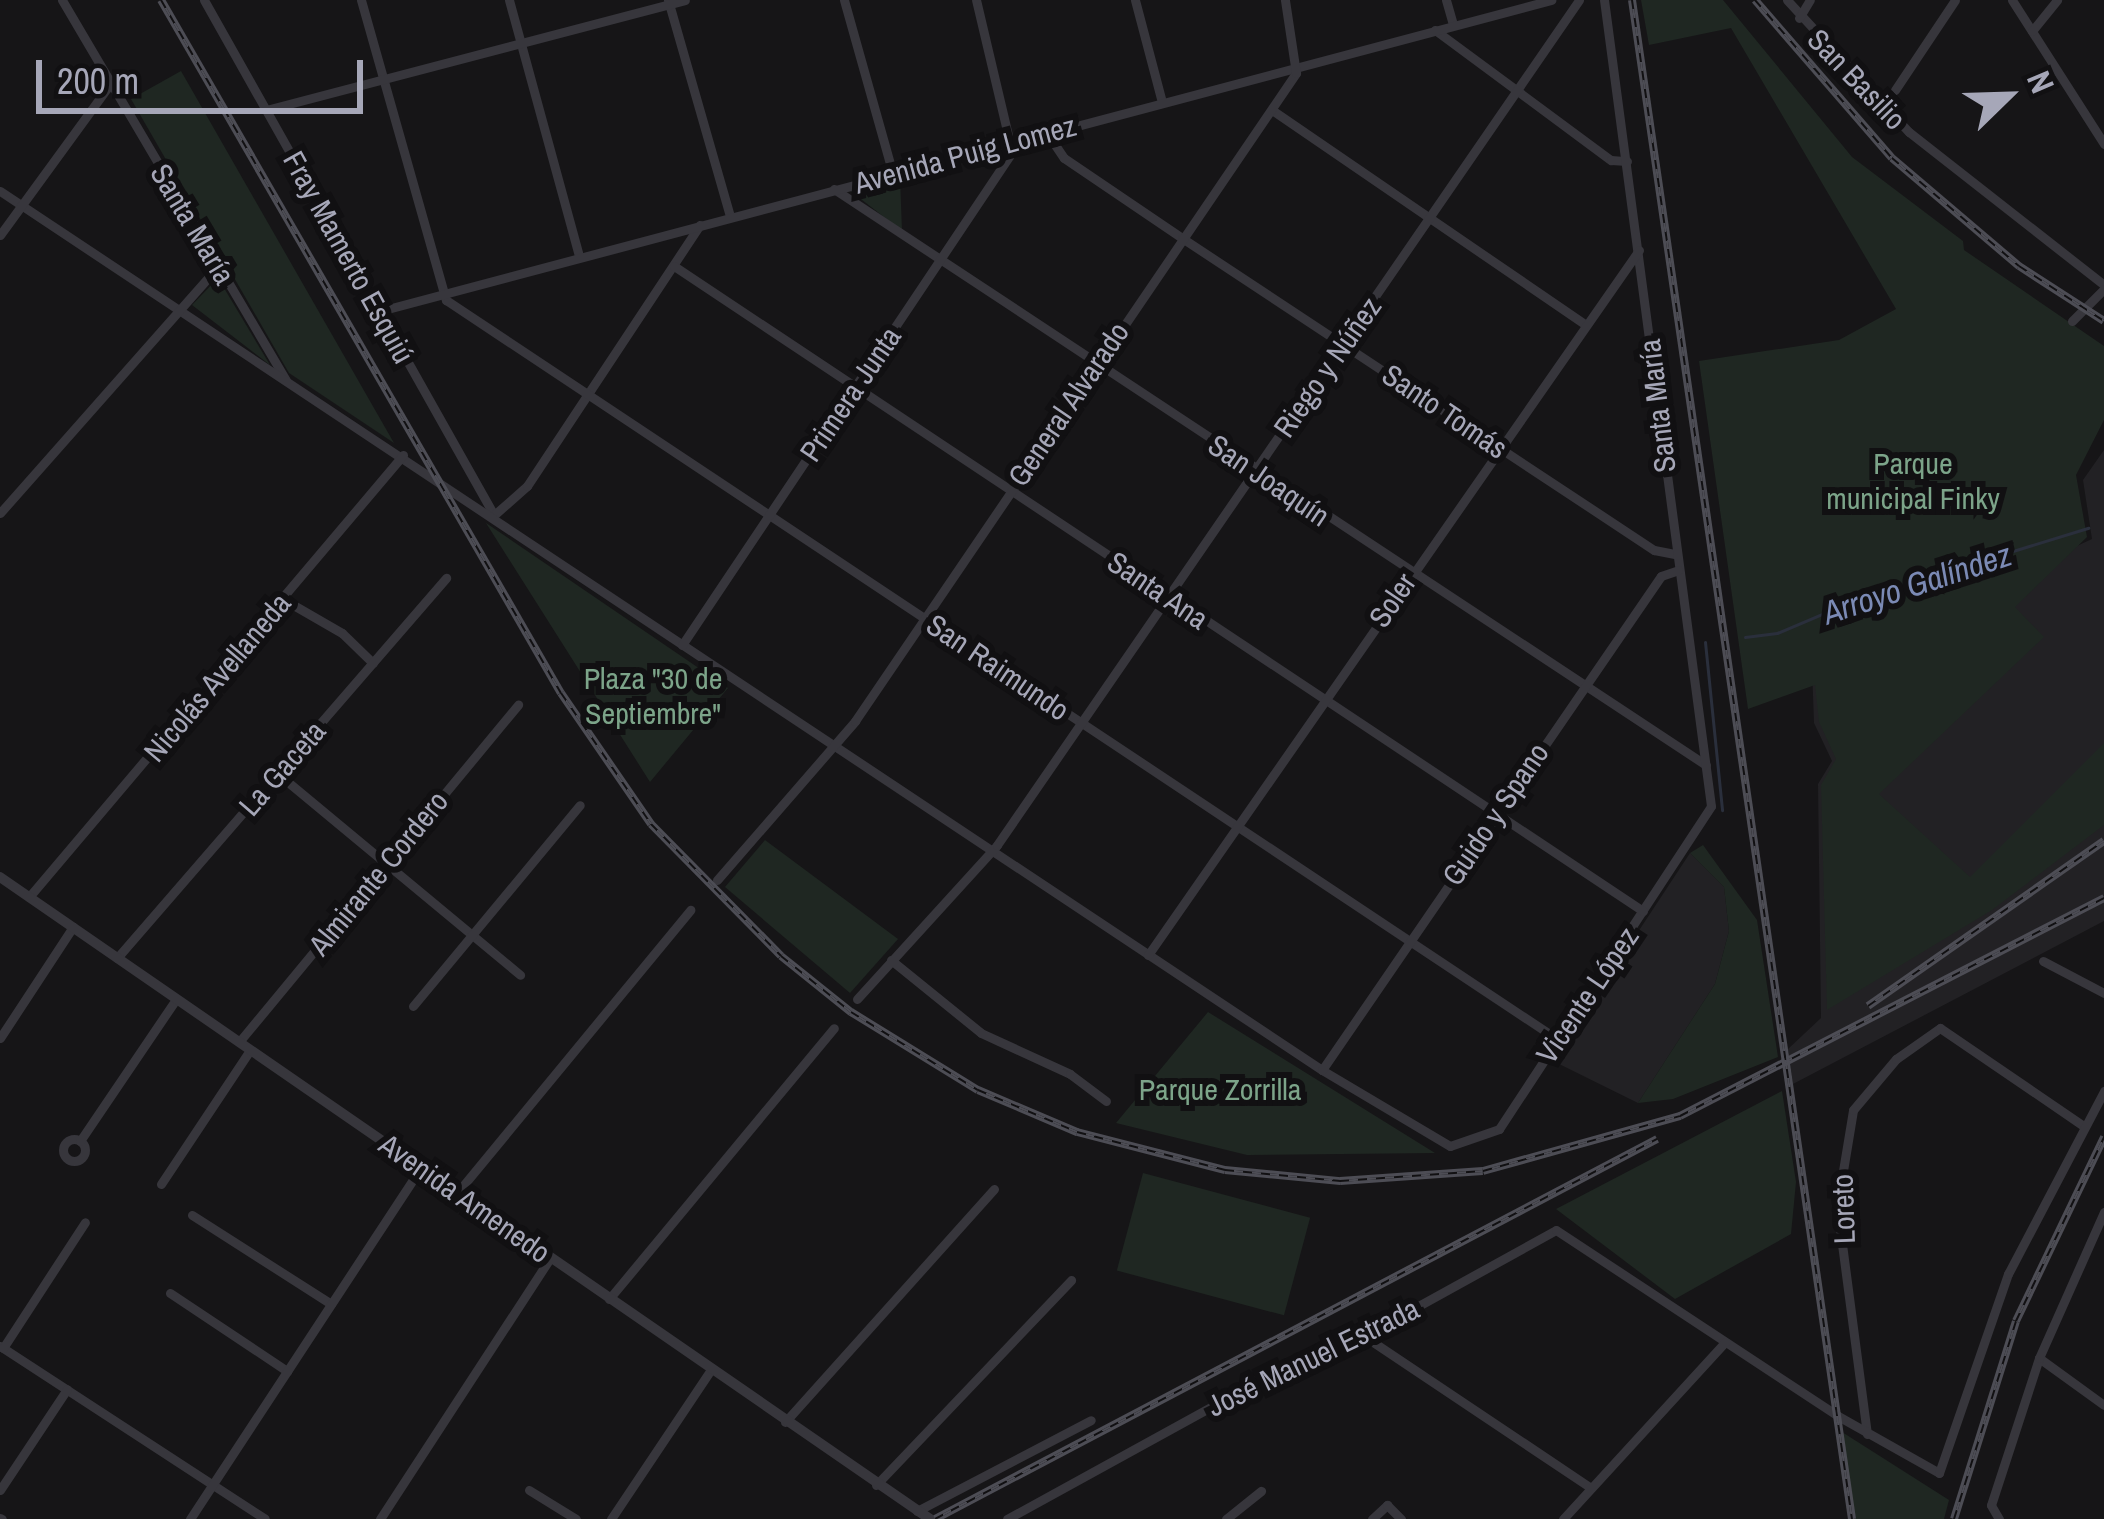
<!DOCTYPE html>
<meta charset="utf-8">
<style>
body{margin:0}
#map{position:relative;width:2104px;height:1519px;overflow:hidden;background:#161517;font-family:"Archivo Narrow",sans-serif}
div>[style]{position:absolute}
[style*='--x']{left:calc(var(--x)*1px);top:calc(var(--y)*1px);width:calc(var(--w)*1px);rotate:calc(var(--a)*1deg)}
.built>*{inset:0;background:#222124}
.green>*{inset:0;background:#1f2722;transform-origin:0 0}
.stream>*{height:3px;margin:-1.5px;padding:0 1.5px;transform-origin:1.5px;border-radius:1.5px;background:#2a2f3c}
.minor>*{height:9px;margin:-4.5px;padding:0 4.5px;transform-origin:4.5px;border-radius:4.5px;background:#37363c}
.minor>.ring{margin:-4.5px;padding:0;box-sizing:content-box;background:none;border:9px solid #37363c;border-radius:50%}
.tertiary>*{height:10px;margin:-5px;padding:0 5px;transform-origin:5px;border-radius:5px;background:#37363c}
.rail>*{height:8px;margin-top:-4px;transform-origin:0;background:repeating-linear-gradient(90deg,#111012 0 9px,#4d4d55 0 18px);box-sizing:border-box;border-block:3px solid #4d4d55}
span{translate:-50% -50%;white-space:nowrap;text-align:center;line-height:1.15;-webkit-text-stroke:12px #111012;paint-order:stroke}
.street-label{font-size:30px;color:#a6a7b8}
.park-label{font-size:30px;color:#7ca489}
.water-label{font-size:33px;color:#7b8ab5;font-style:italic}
.north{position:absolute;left:1948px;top:36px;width:120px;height:120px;-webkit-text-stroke:9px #111012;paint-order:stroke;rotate:67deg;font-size:33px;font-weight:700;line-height:48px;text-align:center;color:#a6a7b8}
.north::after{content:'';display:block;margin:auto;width:42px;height:54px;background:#a6a7b8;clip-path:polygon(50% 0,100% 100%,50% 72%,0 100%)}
.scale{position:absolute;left:36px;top:60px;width:327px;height:54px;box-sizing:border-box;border:6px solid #a6a7b8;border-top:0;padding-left:15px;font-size:36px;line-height:42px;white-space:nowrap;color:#a6a7b8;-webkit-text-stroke:9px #111012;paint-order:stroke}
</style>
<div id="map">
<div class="built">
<i style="clip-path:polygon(2104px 450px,2104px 921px,1793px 1084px,1788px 1049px,1821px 1018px,1818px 784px,1832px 761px,1814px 723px,1812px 668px,2092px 539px,2083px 480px)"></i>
<i style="clip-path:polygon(1690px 853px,1724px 887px,1729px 931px,1715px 984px,1638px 1103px,1553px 1061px)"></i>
</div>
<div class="green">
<i style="clip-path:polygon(1641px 0,1723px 0,1852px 157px,1963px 241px,1964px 250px,2104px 346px,2104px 420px,2076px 475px,2087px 537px,2015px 607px,2044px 637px,1879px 794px,1970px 877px,2104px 743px,2104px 825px,1992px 910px,1827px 1010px,1821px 785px,1836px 759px,1819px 722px,1815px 685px,1748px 709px,1699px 361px,1839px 340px,1896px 309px,1731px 28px,1649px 45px)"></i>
<i style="clip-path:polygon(181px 71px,394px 443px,289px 373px,131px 99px)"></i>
<i style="clip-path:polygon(900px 177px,902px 231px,848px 189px)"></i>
<i style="clip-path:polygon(218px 278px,270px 365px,192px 305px)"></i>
<i style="clip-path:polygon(486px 523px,728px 688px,650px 782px)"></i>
<i style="clip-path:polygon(765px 840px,898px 939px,850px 993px,725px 887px)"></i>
<i style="clip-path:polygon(1703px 845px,1757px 920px,1778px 1057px,1673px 1099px,1638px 1103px,1715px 984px,1729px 931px,1724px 887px,1690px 853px)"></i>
<i style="clip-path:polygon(1208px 1012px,1435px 1153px,1436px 1153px,1247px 1155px,1116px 1123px)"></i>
<i style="clip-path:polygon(1782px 1091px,1796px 1182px,1791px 1234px,1675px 1299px,1556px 1209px)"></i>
<i style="left:1143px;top:1173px;width:173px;height:101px;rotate:15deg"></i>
<i style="clip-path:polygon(1842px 1432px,1949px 1500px,1944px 1519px,1855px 1519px)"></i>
</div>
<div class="stream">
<i style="--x:1745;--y:637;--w:32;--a:-7"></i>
<i style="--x:1777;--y:633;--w:90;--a:-22.9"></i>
<i style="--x:1860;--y:598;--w:239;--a:-17.1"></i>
<i style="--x:1705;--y:642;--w:169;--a:84.2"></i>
</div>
<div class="minor">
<i style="--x:62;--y:0;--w:441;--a:59.5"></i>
<i style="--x:204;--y:0;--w:591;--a:60.62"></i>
<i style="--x:494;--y:515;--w:44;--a:-41.3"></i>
<i style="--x:527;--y:486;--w:313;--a:-56.5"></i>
<i style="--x:361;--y:0;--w:312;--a:74.2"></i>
<i style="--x:446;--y:300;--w:1334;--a:33.63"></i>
<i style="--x:509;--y:0;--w:265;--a:74.7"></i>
<i style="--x:668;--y:0;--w:225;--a:74"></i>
<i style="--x:844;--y:0;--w:181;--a:74.3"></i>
<i style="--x:1135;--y:0;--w:106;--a:75.2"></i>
<i style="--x:1446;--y:0;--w:26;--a:74"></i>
<i style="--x:1787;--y:0;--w:180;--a:47.3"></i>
<i style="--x:1909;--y:132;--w:248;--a:38.1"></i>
<i style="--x:2012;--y:0;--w:171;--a:57.4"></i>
<i style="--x:1799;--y:18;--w:21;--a:-59"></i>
<i style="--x:1435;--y:30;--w:219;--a:36.5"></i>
<i style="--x:1611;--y:160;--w:16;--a:4"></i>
<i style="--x:2032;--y:31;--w:40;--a:-51"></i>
<i style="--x:1895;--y:90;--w:108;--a:-56.3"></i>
<i style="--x:266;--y:110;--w:433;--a:-14.7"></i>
<i style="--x:1272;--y:110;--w:377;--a:34.4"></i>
<i style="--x:1047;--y:133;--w:30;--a:56"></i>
<i style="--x:1064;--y:158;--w:143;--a:34.1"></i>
<i style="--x:1182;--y:238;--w:566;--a:33.47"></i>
<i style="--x:1654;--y:550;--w:21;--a:11"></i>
<i style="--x:834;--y:189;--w:1045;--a:33.45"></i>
<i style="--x:0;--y:191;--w:1588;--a:33.62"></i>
<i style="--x:1322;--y:1070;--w:149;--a:30.7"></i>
<i style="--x:1450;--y:1146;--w:52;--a:-19.1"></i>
<i style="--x:1499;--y:1129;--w:386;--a:-56.7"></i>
<i style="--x:1711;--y:806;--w:813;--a:-97.56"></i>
<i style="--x:0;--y:235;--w:187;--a:-53.9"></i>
<i style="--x:674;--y:266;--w:1164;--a:33.65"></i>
<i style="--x:380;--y:311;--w:1212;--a:-14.87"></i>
<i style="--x:2072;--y:321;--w:45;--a:-45"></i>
<i style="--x:0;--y:513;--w:329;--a:-48.5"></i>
<i style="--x:283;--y:599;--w:68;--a:30"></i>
<i style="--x:342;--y:633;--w:43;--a:44.1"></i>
<i style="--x:682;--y:645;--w:593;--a:-56.2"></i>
<i style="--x:1012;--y:152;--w:156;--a:-103.3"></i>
<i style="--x:277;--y:773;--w:316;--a:39.7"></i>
<i style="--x:717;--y:880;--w:211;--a:-49"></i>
<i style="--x:855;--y:721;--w:784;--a:-55.76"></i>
<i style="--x:1296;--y:73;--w:74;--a:-98.6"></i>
<i style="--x:29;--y:897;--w:579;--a:-49.76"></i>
<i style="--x:1148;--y:955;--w:859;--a:-55.14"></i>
<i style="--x:117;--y:958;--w:503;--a:-49.11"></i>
<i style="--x:891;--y:960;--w:116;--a:39"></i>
<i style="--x:981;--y:1033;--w:98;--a:24.7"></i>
<i style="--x:1070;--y:1074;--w:45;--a:36.9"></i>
<i style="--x:2043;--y:961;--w:69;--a:27.7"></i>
<i style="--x:857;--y:999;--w:208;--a:-47.7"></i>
<i style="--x:997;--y:845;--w:1026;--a:-55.44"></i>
<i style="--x:413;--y:1006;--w:261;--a:-50.3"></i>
<i style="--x:0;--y:1038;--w:133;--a:-56.7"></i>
<i style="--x:239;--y:1042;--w:438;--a:-50.4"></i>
<i style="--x:1322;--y:1070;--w:599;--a:-55.54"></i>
<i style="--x:1661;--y:576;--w:18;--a:-19"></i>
<i class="ring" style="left:63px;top:1139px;width:13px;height:13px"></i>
<i style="--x:80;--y:1141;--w:171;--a:-55.9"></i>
<i style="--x:161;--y:1184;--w:161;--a:-56.4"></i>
<i style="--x:457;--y:1193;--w:367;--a:-50.5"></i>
<i style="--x:192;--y:1215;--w:165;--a:32.6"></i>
<i style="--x:170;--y:1293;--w:141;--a:33.7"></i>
<i style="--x:609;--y:1299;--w:352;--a:-50.3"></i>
<i style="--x:1364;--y:1336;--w:273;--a:33.8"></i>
<i style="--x:0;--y:1346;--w:316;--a:33.1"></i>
<i style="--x:3;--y:1348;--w:150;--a:-56.9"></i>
<i style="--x:2039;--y:1358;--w:80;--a:35.9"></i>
<i style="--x:785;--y:1422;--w:313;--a:-48.1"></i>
<i style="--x:1867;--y:1434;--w:229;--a:-97.5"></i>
<i style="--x:1837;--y:1207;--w:98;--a:-80.6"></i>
<i style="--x:1853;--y:1110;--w:67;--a:-49.9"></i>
<i style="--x:1896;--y:1059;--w:54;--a:-35.2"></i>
<i style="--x:1940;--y:1028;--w:172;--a:34.3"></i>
<i style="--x:876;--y:1485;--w:283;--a:-46.4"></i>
<i style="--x:0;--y:1490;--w:121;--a:-56.4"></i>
<i style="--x:529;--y:1490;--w:55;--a:31.7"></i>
<i style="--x:917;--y:1511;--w:196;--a:-27.6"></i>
<i style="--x:0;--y:1518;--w:2;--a:27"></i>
<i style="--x:190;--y:1519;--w:420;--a:-56.7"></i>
<i style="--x:380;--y:1519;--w:311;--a:-56.9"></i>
<i style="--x:611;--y:1519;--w:178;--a:-56.2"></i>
<i style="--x:1007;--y:1519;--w:372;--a:-28.8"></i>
<i style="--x:1333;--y:1340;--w:31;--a:-7"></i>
<i style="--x:1364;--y:1336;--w:219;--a:-28.9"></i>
<i style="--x:1556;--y:1230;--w:338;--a:33.4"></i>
<i style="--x:1838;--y:1416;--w:116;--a:29.4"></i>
<i style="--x:1939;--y:1473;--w:211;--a:-70.9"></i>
<i style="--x:2008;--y:1274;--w:207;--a:-62.3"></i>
<i style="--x:1226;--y:1519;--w:45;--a:-38.7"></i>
<i style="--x:1372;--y:1519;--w:21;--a:-43"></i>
<i style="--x:1387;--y:1505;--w:20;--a:45"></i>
<i style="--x:1563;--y:1519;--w:240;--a:-47.5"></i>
<i style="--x:1999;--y:1519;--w:16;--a:-120"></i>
<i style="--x:1991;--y:1505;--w:155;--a:-71.9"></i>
<i style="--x:2039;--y:1358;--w:160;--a:-66"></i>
</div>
<div class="tertiary">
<i style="--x:0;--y:877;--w:1130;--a:34.62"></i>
</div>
<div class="rail">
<i style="--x:161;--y:0;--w:800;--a:60.01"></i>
<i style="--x:561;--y:693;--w:159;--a:55.5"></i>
<i style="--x:651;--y:824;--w:185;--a:45.4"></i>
<i style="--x:781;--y:956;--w:90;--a:38.7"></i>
<i style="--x:851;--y:1012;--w:149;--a:31.6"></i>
<i style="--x:978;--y:1090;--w:108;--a:23"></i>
<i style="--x:1077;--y:1132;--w:153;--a:14.4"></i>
<i style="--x:1225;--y:1170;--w:116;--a:5.5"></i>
<i style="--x:1340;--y:1181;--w:143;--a:-4"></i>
<i style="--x:1483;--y:1171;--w:205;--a:-15.6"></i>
<i style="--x:1680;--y:1116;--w:477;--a:-27.2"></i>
<i style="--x:1632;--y:0;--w:1535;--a:81.76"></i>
<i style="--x:1755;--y:0;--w:209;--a:49.1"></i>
<i style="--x:1892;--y:158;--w:167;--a:40.4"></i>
<i style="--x:2019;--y:266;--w:101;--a:32.9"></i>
<i style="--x:1868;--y:1006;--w:288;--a:-35"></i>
<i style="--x:935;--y:1519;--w:816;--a:-27.76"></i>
<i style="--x:1954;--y:1519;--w:207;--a:-72.6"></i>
<i style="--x:2016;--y:1321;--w:204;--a:-64.4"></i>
</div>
<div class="street-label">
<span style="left:1857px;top:79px;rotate:46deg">San Basilio</span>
<span style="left:965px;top:154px;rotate:-15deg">Avenida Puig Lomez</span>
<span style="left:193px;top:224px;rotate:59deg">Santa María</span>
<span style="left:349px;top:257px;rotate:61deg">Fray Mamerto Esquiú</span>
<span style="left:1327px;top:367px;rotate:-55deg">Riego y Núñez</span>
<span style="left:850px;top:394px;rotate:-56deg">Primera Junta</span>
<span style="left:1068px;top:404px;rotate:-56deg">General Alvarado</span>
<span style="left:1657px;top:406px;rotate:-97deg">Santa María</span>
<span style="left:1445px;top:411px;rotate:34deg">Santo Tomás</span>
<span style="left:1269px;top:480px;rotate:34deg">San Joaquín</span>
<span style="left:1158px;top:590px;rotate:34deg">Santa Ana</span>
<span style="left:1392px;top:600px;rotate:-56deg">Soler</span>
<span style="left:998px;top:667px;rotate:34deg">San Raimundo</span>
<span style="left:217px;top:677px;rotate:-50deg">Nicolás Avellaneda</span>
<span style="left:282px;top:768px;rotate:-49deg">La Gaceta</span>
<span style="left:1495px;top:814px;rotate:-56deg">Guido y Spano</span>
<span style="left:378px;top:873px;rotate:-51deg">Almirante Cordero</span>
<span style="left:1587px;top:995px;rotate:-56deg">Vicente López</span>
<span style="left:465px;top:1198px;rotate:35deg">Avenida Amenedo</span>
<span style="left:1843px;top:1209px;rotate:-92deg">Loreto</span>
<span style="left:1313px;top:1357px;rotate:-26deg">José Manuel Estrada</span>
</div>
<div class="park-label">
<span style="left:1913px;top:480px">Parque<br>municipal Finky</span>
<span style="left:653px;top:695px">Plaza "30 de<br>Septiembre"</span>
<span style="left:1220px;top:1089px">Parque Zorrilla</span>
</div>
<div class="water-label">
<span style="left:1917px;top:584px;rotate:-18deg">Arroyo Galíndez</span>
</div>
<div class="north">N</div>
<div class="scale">200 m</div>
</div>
